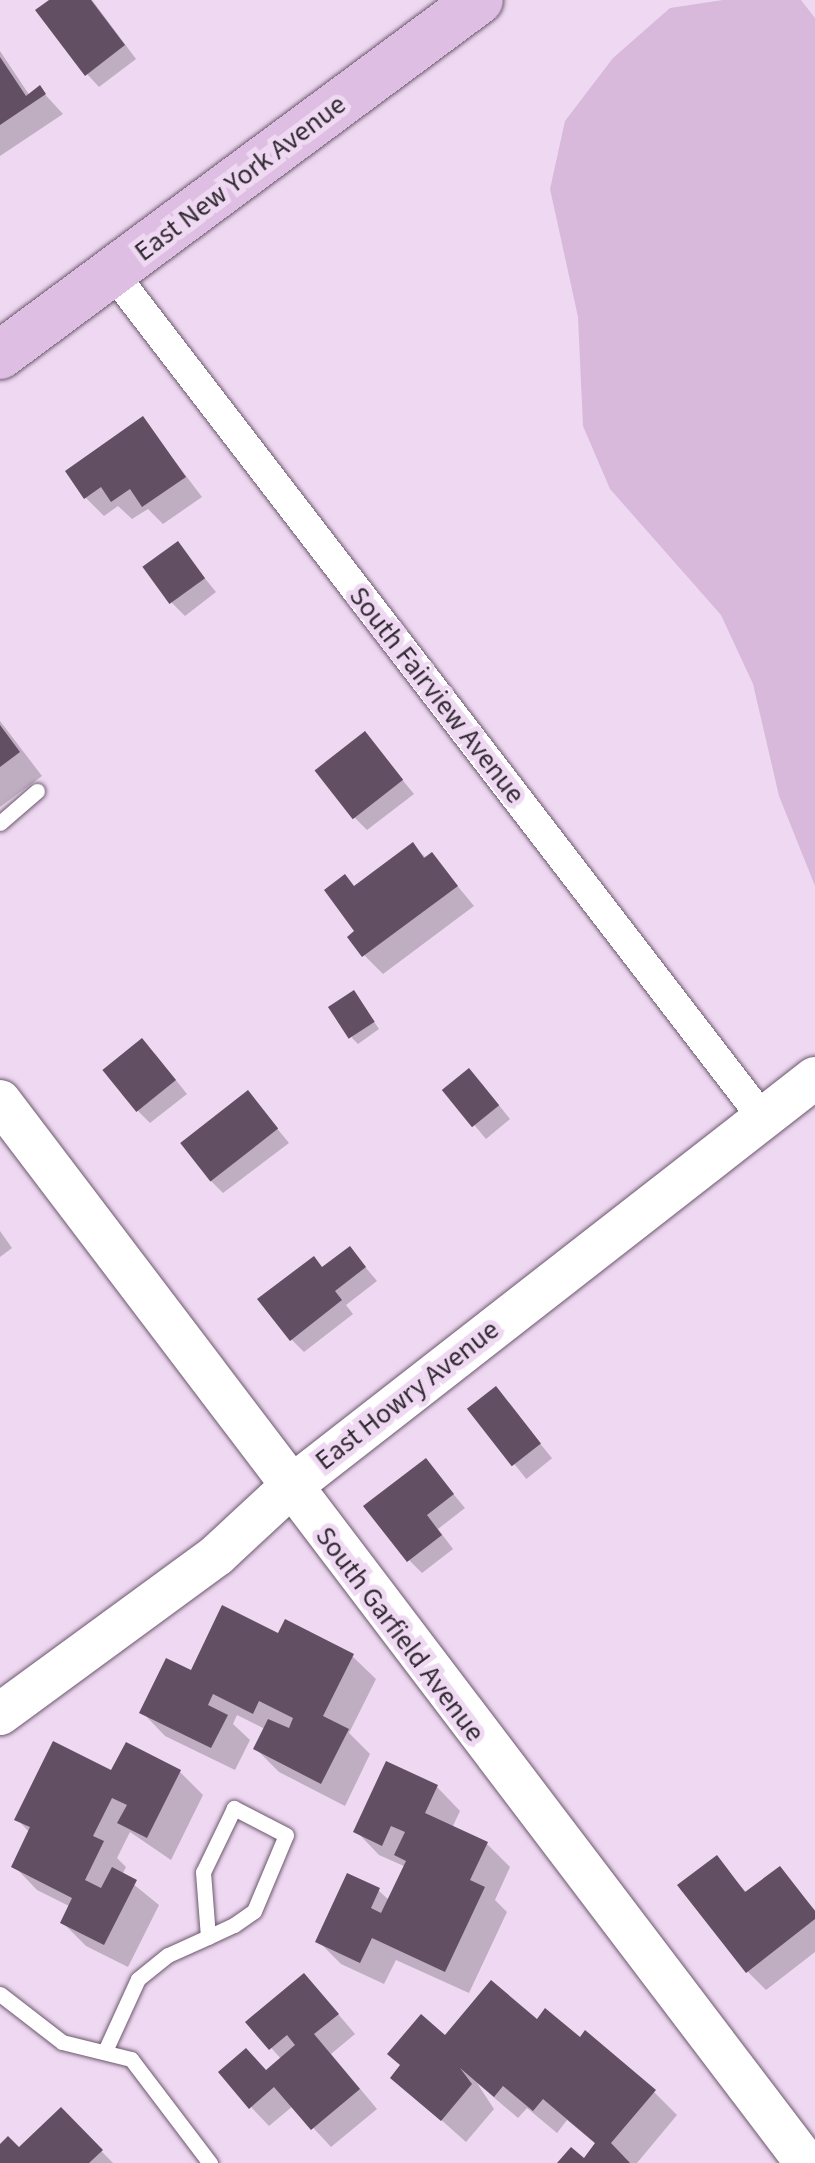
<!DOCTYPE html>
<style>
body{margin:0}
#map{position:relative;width:815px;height:2163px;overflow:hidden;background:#efd9f2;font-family:"Source Sans 3",sans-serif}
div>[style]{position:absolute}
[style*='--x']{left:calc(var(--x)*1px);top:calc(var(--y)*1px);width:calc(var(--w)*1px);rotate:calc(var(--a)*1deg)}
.green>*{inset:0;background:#d8b9db}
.shadow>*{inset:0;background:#0003;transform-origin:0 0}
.building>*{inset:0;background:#624f64;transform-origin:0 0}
.roads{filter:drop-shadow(0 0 2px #6b586d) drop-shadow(0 0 2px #6b586d)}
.lane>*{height:15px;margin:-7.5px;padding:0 7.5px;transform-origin:7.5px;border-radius:7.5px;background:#fff}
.street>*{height:30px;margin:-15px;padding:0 15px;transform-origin:15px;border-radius:15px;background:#fff}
.secondary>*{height:42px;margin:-21px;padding:0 21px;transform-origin:21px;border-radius:21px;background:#fff}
.primary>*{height:48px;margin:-24px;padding:0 24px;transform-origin:24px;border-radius:24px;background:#debee2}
span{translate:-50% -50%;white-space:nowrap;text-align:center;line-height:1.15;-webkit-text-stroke:10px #efd9f2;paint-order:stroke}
.street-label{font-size:28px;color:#312932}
</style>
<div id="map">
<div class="green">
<i style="clip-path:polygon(723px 0,801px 0,815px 18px,815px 886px,779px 796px,753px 684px,721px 615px,610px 489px,583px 426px,578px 317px,550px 189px,565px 121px,613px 58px,670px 8px)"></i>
</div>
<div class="shadow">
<i style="clip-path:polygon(53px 0,92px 0,136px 59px,99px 87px,87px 74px)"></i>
<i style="clip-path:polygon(0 51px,30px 96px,40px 89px,63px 114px,0 156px)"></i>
<i style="clip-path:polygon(143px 419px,202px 497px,163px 524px,148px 509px,132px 519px,118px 506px,104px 516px,85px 497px)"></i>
<i style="clip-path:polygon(178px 545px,216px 592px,185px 616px,172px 603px)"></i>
<i style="clip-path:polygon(0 721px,42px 776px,0 807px)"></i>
<i style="clip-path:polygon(365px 734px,414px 794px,367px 830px,354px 817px)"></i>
<i style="clip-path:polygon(413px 845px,427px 859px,432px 855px,474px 906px,383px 974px,364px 955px,356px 888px)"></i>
<i style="clip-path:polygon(359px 999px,379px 1029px,358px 1044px,352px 1038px)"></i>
<i style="clip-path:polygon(155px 1054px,187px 1094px,150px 1123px,138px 1111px)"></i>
<i style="clip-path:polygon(482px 1084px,510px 1119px,486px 1139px,445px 1090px)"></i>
<i style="clip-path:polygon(248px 1093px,289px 1143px,223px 1193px,210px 1180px)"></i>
<i style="clip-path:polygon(0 1231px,12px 1248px,0 1257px)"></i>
<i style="clip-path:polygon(350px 1249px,377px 1281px,346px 1305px,353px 1314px,304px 1352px,291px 1339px,324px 1270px)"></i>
<i style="left:496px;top:1389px;width:89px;height:33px;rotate:51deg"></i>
<i style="clip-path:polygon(426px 1461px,465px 1508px,438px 1529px,453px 1549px,422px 1573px,409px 1560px)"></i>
<i style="clip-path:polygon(352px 1656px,376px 1679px,349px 1733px,370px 1754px,345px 1806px,279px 1772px,256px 1749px,265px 1729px,237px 1715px,233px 1724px,250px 1740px,235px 1770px,165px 1736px,142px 1712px,192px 1673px)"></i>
<i style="clip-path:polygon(180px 1772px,203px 1795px,171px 1860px,130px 1832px,117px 1858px,126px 1867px,122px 1875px,159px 1905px,128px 1967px,86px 1946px,63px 1923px,71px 1907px,37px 1890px,14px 1866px,30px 1833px,17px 1819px,112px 1774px)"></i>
<i style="clip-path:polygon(437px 1787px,460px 1811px,452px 1828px,487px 1844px,510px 1867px,495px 1900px,507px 1912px,469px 1993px,396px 1960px,384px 1984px,341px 1964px,318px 1941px,378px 1890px,390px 1901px,406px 1867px,379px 1855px,356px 1831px)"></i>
<i style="clip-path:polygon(716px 1859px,748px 1894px,779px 1869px,815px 1910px,815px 1952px,766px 1990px,748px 1972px)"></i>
<i style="clip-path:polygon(322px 1995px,355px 2034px,331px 2054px,377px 2109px,331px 2147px,293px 2106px,269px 2126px,251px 2107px,267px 2072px,282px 2060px,248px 2022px)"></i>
<i style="clip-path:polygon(537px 2022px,654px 2092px,677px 2115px,637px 2163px,560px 2163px,584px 2161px,597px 2145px,567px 2120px,557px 2133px,527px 2108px,518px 2118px,477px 2083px,494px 2109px,466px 2142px,393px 2077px,446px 2038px)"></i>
<i style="clip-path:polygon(61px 2110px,113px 2163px,0 2163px,0 2148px,19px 2151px)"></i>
</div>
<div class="building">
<i style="clip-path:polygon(49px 0,91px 0,125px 45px,85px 76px,35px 10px)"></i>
<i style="clip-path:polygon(0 57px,26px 96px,40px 85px,46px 94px,0 125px)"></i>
<i style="clip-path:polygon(143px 416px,186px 477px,142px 507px,130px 489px,111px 502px,101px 487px,84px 499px,65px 471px)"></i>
<i style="left:178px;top:541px;width:46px;height:44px;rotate:54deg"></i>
<i style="clip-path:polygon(0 725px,20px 752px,0 767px)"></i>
<i style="left:365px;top:731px;width:62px;height:64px;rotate:52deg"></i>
<i style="clip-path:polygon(413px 842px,424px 858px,432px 852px,458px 886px,362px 957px,347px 937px,354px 931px,324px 890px,345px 874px,354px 886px)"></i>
<i style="left:354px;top:990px;width:38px;height:31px;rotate:57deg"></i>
<i style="left:142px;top:1038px;width:54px;height:51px;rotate:51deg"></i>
<i style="left:469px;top:1068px;width:48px;height:35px;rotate:51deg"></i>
<i style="left:248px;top:1090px;width:49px;height:86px;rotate:52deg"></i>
<i style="clip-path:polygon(350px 1246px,366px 1267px,335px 1291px,342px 1300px,290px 1341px,257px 1299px,314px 1256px,322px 1267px)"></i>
<i style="left:496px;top:1386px;width:73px;height:37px;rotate:52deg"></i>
<i style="clip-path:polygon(426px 1458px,454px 1494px,427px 1515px,442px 1535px,407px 1562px,363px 1506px)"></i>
<i style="clip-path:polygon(222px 1605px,278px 1633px,285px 1619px,354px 1654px,323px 1716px,349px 1729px,321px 1784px,253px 1749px,268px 1719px,289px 1728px,293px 1718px,259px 1701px,253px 1714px,213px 1694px,208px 1705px,228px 1715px,211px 1748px,139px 1713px,166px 1658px,191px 1670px)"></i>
<i style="clip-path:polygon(53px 1741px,111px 1770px,126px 1742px,181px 1770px,147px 1838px,117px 1823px,127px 1805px,112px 1798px,93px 1836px,104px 1841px,85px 1880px,101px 1888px,112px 1867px,137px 1880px,104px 1945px,60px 1923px,72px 1898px,11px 1867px,30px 1827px,14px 1820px)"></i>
<i style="clip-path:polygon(386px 1761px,438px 1785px,425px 1813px,488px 1842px,470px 1880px,485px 1887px,445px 1972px,372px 1938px,360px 1963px,315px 1942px,347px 1873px,380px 1888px,371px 1908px,381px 1913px,406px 1861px,394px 1855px,405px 1832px,391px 1826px,382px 1846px,353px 1832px)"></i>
<i style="clip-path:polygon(717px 1855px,745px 1892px,780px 1866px,815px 1911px,815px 1919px,746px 1973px,677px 1885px)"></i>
<i style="clip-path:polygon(304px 1973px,339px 2014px,314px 2034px,360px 2089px,311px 2130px,274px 2087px,249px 2109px,218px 2072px,246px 2048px,266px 2070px,295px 2045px,287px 2035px,269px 2050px,245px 2022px)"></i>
<i style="clip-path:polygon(491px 1980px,537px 2019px,545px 2008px,580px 2037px,585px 2030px,656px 2090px,611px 2143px,630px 2163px,557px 2163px,571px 2147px,584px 2158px,595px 2143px,543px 2099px,533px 2111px,503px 2086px,494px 2097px,460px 2068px,472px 2084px,441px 2121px,390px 2078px,400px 2065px,387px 2054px,421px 2014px,445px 2035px)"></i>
<i style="clip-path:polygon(61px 2107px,103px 2150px,89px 2163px,0 2163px,0 2144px,8px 2136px,19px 2147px)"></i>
</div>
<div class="roads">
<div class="lane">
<i style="--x:0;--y:823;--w:49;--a:-40.9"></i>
<i style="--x:0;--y:1994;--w:78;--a:37.7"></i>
<i style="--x:62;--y:2042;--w:71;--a:13.8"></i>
<i style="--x:131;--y:2059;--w:131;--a:52.8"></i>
<i style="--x:105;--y:2051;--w:79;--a:-65.4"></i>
<i style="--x:138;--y:1979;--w:38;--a:-39"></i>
<i style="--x:168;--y:1955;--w:44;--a:-24.2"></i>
<i style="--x:208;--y:1937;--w:29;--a:-25"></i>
<i style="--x:234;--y:1925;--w:24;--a:-35"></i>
<i style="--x:254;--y:1911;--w:82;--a:-67.2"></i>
<i style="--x:286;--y:1835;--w:59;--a:-152.6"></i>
<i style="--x:234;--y:1808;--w:71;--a:115.8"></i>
<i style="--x:203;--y:1872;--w:65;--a:85.6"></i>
</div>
<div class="street">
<i style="--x:112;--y:272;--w:1066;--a:52.43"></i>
</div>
<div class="secondary">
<i style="--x:0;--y:1101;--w:1333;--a:52.8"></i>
<i style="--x:0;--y:1714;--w:269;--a:-36.2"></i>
<i style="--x:217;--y:1555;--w:98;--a:-42.9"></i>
<i style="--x:289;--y:1488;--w:667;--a:-37.94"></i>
</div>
<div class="primary">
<i style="--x:0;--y:355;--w:596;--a:-36.54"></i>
</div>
</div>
<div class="street-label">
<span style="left:240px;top:178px;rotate:-37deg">East New York Avenue</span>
<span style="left:437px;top:695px;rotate:52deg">South Fairview Avenue</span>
<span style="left:407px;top:1395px;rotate:-38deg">East Howry Avenue</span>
<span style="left:400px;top:1634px;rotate:53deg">South Garfield Avenue</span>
</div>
</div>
